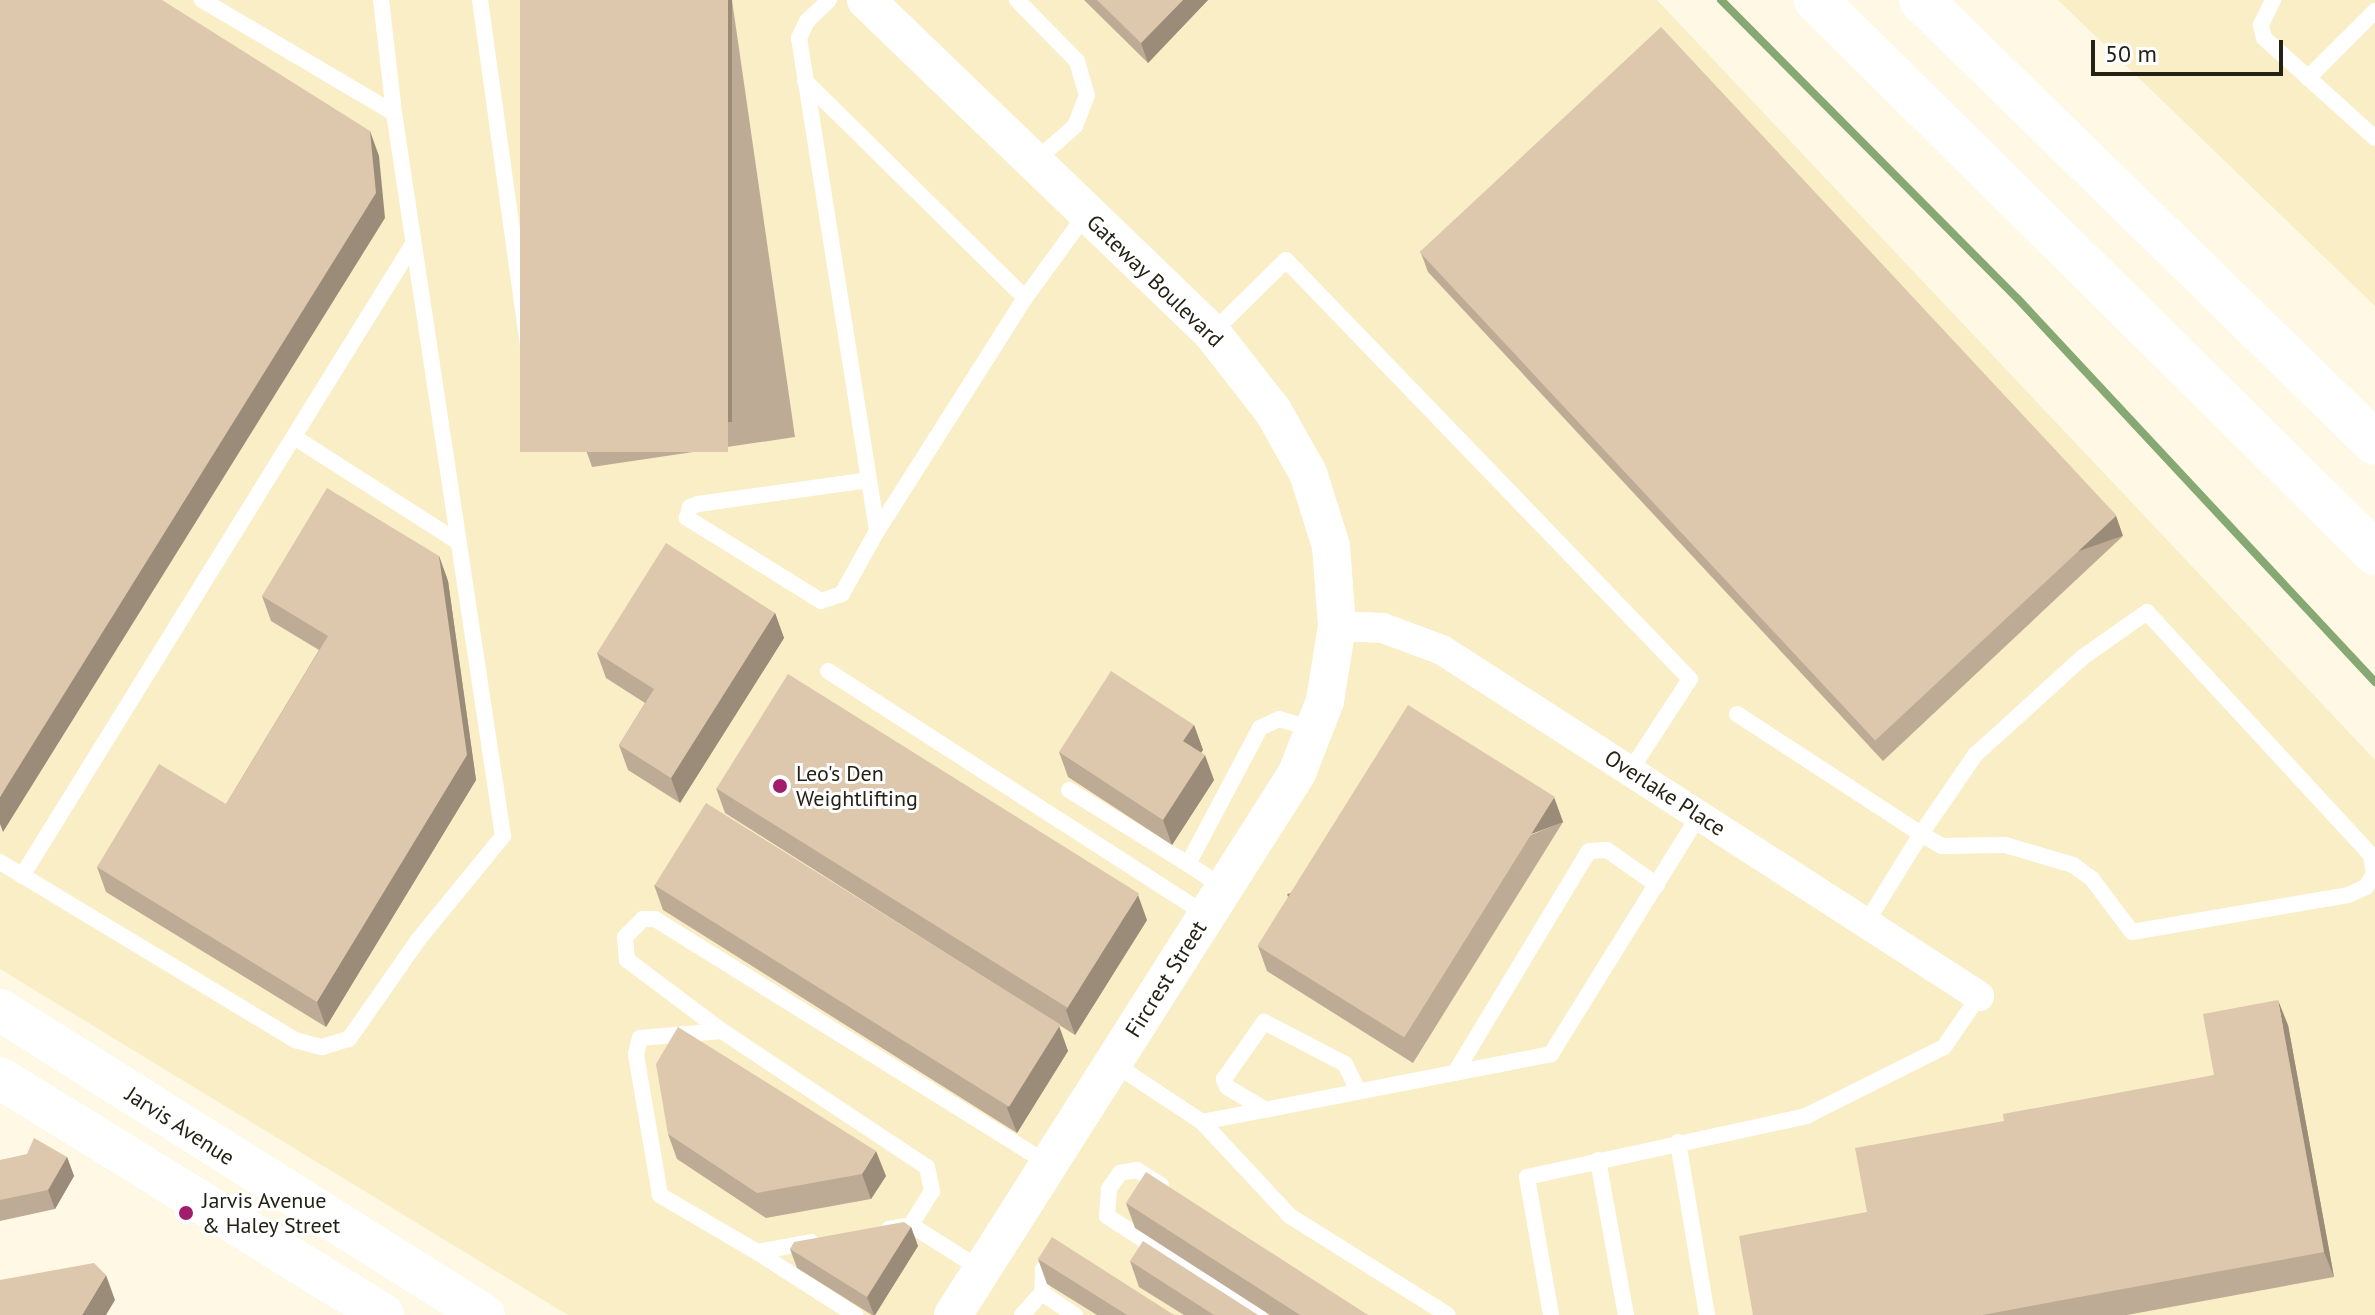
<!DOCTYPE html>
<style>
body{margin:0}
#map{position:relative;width:2375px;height:1315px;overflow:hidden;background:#fef8e5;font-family:"PT Sans",sans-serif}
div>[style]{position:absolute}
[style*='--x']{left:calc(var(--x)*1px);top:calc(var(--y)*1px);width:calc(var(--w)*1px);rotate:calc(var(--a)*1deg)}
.built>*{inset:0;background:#faeec6}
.stream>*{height:8px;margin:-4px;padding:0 4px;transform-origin:4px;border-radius:4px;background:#86a872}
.service>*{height:16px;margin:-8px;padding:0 8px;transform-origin:8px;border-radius:8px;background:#fff}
.minor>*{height:30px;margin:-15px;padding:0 15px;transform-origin:15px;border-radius:15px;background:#fff}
.tertiary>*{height:38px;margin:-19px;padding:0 19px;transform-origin:19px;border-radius:19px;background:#fff}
.secondary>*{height:42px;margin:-21px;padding:0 21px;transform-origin:21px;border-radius:21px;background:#fff}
.motorway>*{height:44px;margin:-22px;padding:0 22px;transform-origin:22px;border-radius:22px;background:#fff}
.wall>*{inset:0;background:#beab95}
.shaded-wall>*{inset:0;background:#9b8b79;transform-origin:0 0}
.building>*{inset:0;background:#ddc7ad;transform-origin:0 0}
.dots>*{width:22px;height:22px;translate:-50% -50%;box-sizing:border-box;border:4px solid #fff;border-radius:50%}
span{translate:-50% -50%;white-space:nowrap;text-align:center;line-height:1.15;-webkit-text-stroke:6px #fff;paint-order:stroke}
.street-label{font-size:22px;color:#242115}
.poi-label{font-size:22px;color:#242115}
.left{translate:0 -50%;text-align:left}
.scale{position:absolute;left:2091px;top:40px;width:192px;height:36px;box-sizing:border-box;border:4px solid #242115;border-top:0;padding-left:10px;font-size:24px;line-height:28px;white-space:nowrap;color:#242115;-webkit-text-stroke:6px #fff;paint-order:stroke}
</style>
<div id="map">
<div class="built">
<i style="clip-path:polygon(0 0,1657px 0,2375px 760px,2375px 1315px,568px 1315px,0 969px)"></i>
<i style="clip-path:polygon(2058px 0,2375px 0,2375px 306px)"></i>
</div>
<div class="stream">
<i style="--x:1721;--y:0;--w:421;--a:45.2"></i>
<i style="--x:2018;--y:299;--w:524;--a:47.01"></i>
</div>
<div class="service">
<i style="--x:381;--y:0;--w:114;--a:83.4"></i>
<i style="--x:480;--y:0;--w:448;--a:82.1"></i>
<i style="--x:829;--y:0;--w:30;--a:136"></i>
<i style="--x:807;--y:21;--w:19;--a:115"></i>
<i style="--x:799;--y:38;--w:499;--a:81"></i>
<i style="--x:877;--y:531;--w:72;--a:119.1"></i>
<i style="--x:842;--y:594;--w:22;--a:162"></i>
<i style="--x:821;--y:601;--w:158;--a:-148.2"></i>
<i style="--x:687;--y:518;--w:11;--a:-75"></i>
<i style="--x:690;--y:507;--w:9;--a:-21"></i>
<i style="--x:698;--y:504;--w:172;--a:-8"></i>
<i style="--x:1017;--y:0;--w:86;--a:45.5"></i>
<i style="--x:1077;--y:61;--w:35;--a:74"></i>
<i style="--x:1087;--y:95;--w:33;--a:111"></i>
<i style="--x:1075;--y:126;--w:56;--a:138.6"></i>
<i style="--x:2273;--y:0;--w:28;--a:116"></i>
<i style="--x:2261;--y:25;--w:13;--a:77"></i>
<i style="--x:2264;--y:38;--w:149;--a:42"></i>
<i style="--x:2308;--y:78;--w:95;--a:-45"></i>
<i style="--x:805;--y:81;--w:309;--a:44.6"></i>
<i style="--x:1025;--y:298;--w:276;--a:122.4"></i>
<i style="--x:1025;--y:298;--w:104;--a:-54"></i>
<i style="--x:1212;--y:333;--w:104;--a:-44.6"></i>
<i style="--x:1286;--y:260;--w:582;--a:46.04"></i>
<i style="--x:1690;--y:679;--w:110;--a:123.1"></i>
<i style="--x:294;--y:437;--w:195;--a:32.6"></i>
<i style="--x:828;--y:671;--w:451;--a:32.8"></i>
<i style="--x:1737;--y:714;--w:220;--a:33.1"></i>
<i style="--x:1921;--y:834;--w:24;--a:30"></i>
<i style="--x:1942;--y:846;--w:63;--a:-0.9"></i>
<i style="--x:2005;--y:845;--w:71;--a:16.4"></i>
<i style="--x:2073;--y:865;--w:24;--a:36"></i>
<i style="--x:2092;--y:879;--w:66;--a:53"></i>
<i style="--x:2132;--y:932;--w:219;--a:-9.7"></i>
<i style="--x:2348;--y:895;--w:20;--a:-24"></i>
<i style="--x:2366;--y:887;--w:15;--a:-58"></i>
<i style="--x:2374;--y:874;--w:19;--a:-99"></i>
<i style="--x:2371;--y:855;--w:330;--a:-132.7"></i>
<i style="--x:2147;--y:612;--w:78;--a:144.9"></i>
<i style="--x:2083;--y:657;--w:146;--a:137.8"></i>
<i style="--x:1975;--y:755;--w:96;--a:124.4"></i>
<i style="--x:1921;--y:834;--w:105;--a:121.7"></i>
<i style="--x:1069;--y:790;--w:140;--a:31.9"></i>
<i style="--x:0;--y:862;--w:345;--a:31.1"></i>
<i style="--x:295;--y:1040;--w:28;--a:15"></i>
<i style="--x:322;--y:1047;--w:28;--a:-17"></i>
<i style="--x:349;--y:1039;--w:121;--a:-55.1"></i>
<i style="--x:418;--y:940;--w:134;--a:-50.7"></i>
<i style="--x:503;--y:836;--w:731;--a:-98.57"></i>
<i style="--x:394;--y:113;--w:223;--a:-149.5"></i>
<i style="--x:22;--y:876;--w:743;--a:-58.26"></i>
<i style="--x:1223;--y:887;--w:42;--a:-146.7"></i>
<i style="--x:1188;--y:864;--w:154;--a:-62.1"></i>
<i style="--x:1260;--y:728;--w:21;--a:-25"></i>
<i style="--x:1279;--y:719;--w:35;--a:16"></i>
<i style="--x:722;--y:1031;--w:119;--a:-143.2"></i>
<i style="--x:627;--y:960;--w:23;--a:-95"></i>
<i style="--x:625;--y:937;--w:25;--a:-45"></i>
<i style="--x:643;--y:919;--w:12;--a:0"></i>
<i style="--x:655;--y:919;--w:463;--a:31.9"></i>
<i style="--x:1113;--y:1063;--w:107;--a:33.5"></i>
<i style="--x:1202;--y:1122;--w:129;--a:46.9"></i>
<i style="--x:1290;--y:1216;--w:186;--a:32.1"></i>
<i style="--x:1455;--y:1073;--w:259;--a:-58.9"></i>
<i style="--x:1589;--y:851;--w:18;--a:-3"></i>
<i style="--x:1607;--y:850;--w:61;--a:35"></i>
<i style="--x:1266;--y:1110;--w:45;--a:-149.5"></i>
<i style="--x:1227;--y:1087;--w:9;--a:-111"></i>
<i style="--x:1224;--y:1079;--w:70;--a:-54.9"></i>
<i style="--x:1264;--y:1022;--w:91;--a:27.4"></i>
<i style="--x:1345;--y:1064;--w:30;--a:64"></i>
<i style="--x:1202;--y:1122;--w:356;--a:-11"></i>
<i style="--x:1551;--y:1054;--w:281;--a:-58.2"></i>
<i style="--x:1678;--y:1142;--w:175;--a:80.5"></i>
<i style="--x:1598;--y:1160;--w:158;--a:79.8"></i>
<i style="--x:1161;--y:1185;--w:28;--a:-148"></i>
<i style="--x:1137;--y:1170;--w:17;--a:170"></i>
<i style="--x:1120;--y:1173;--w:19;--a:125"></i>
<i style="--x:1109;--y:1189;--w:27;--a:94"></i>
<i style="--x:1107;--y:1216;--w:181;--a:33.1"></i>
<i style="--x:889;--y:1229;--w:22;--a:-10"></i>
<i style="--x:911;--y:1225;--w:84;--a:32.4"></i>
<i style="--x:811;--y:1242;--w:55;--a:169.5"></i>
<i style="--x:757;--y:1252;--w:113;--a:-149.6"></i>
<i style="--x:660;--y:1195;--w:143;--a:-99.7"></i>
<i style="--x:636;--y:1054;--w:16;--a:-76"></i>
<i style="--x:640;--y:1038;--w:82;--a:-4.9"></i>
<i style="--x:722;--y:1031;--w:246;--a:33.6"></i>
<i style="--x:927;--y:1167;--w:25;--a:78"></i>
<i style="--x:932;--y:1191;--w:40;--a:122"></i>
<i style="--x:757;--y:1252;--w:117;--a:32.7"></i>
<i style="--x:1057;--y:1259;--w:17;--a:144"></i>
<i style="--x:1043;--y:1269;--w:24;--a:92"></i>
<i style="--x:1042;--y:1293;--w:40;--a:34"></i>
<i style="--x:1022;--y:1315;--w:30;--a:-48"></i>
<i style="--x:1551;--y:1315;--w:140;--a:-99.9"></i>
<i style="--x:1527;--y:1177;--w:286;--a:-12.3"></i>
<i style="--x:1806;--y:1116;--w:154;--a:-26.6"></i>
<i style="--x:1944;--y:1047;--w:62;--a:-55.5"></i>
</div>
<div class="minor">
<i style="--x:1337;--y:626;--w:46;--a:2.5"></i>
<i style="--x:1383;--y:628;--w:63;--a:20.4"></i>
<i style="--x:1442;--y:650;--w:639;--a:32.79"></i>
</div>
<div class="tertiary">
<i style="--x:866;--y:0;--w:480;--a:43.9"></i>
<i style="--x:1212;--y:333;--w:99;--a:52"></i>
<i style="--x:1273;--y:411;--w:71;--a:60.6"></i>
<i style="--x:1308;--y:473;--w:77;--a:72.5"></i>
<i style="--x:1331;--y:546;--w:80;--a:85.7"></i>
<i style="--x:1337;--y:626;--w:76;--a:99.1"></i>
<i style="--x:1325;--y:701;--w:77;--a:111.3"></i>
<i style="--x:1297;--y:773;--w:642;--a:122.4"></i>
</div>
<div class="secondary">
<i style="--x:0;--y:1010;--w:572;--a:32.22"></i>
<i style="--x:0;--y:1078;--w:450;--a:31.7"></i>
</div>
<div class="motorway">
<i style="--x:1816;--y:0;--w:786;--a:44.69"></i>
<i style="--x:1921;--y:0;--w:634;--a:44.3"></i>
</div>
<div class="wall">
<i style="clip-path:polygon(520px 0,732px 0,795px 437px,592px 467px,585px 447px)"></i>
<i style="clip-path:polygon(1084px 0,1208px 0,1148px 63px)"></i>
<i style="clip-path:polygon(1421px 253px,2116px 516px,2123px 536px,1883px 761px,1428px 272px)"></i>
<i style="clip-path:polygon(439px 556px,448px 581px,476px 780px,326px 1027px,106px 892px,97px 867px,226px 804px,319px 650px,271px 621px,262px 596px)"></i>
<i style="clip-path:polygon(775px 613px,784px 638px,680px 803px,628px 770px,619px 745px,645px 703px,606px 678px,597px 653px)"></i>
<i style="clip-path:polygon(1194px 725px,1203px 750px,1201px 753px,1214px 780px,1172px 845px,1068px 777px,1059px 752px)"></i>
<i style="clip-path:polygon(716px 788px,1147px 920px,1075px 1035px,725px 813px)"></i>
<i style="clip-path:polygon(1563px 822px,1413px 1063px,1267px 971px,1258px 946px)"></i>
<i style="clip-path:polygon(654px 885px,1059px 1026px,1068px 1051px,1017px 1133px,663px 910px)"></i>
<i style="clip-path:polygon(2288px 1025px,2334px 1277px,2127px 1315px,1753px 1315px,1867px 1212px,2214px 1075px)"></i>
<i style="clip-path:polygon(668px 1134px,886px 1176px,871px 1199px,766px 1218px,677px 1159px)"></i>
<i style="clip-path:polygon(67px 1157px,74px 1176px,55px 1209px,0 1221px,0 1160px)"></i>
<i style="clip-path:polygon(1126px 1203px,1368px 1315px,1270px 1315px,1135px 1228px)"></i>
<i style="clip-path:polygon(911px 1227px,918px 1246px,875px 1315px,872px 1315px,797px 1268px,790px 1249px)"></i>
<i style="clip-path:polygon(1038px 1259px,1174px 1315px,1097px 1315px,1047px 1284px)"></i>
<i style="clip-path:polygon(1130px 1261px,1258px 1315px,1184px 1315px,1139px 1287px)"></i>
</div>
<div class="shaded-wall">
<i style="left:728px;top:0;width:4px;height:422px"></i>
<i style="clip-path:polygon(1183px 0,1208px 0,1148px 63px,1141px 43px)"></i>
<i style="clip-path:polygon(370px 131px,379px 156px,385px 218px,3px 832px,0 824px,0 797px)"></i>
<i style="left:2116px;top:516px;width:21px;height:330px;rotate:71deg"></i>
<i style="clip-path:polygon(439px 556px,448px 581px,476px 780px,326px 1027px,317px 1002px)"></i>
<i style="clip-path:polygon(775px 613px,784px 638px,680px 803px,671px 778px)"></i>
<i style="clip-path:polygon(1194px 725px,1203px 750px,1192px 766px,1183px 741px)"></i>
<i style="clip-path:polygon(1205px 755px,1214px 780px,1172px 845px,1163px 820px)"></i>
<i style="left:1554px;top:797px;width:27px;height:284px;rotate:70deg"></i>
<i style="clip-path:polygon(1138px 895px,1147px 920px,1075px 1035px,1066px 1010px)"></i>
<i style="clip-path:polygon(2278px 1000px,2288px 1025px,2334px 1277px,2324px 1252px)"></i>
<i style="clip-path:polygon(1059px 1026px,1068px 1051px,1017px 1133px,1007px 1108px)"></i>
<i style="clip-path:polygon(876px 1151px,886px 1176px,871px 1199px,862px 1174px)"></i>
<i style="clip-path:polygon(67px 1157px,74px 1176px,55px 1209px,48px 1190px)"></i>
<i style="clip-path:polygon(911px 1227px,918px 1246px,875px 1315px,874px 1315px,867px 1297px)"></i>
<i style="clip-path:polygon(106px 1275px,115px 1300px,106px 1315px,82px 1315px)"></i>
</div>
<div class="building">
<i style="clip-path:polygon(0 0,162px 0,370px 131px,376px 193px,0 797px)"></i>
<i style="left:520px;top:0;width:208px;height:452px"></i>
<i style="clip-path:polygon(1097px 0,1183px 0,1141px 43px)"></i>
<i style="left:1661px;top:27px;width:668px;height:330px;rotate:47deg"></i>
<i style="clip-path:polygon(327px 488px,439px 556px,467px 755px,317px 1002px,97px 867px,159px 764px,226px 804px,328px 636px,262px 596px)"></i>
<i style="clip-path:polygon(666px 543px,775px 613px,671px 778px,619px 745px,654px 689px,597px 653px)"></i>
<i style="clip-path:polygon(1111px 671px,1194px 725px,1183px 741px,1205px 755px,1163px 820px,1059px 752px)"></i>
<i style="left:788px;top:674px;width:414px;height:135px;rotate:32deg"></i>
<i style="left:1408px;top:705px;width:173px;height:284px;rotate:32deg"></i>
<i style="left:706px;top:803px;width:418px;height:97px;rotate:32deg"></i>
<i style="clip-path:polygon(2278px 1000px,2324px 1252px,1982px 1315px,1753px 1315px,1739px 1236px,1867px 1212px,1855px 1148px,2004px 1121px,2003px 1114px,2214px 1075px,2203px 1014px)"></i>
<i style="clip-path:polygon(678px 1027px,876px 1151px,862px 1174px,757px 1193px,668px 1134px,656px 1064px)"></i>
<i style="clip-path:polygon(34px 1138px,67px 1157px,48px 1190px,0 1200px,0 1160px,27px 1154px)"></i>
<i style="clip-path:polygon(1146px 1172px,1368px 1315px,1300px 1315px,1126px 1203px)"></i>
<i style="clip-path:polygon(904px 1222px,911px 1227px,867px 1297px,790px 1249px,794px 1242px)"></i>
<i style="clip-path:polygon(1052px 1237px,1174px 1315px,1127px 1315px,1038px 1259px)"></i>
<i style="clip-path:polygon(1143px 1241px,1258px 1315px,1214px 1315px,1130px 1261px)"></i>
<i style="clip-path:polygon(94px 1263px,106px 1275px,82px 1315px,0 1315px,0 1280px)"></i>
</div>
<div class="dots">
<i style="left:780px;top:786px;background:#a11d6b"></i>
<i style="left:186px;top:1213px;background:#a11d6b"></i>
</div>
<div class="street-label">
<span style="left:1155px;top:281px;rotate:44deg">Gateway Boulevard</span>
<span style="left:1665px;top:793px;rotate:33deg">Overlake Place</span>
<span style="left:1166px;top:979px;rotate:-58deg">Fircrest Street</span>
<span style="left:180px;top:1126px;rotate:33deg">Jarvis Avenue</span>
</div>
<div class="poi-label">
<span class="left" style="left:796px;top:786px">Leo's Den<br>Weightlifting</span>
<span class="left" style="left:202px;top:1213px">Jarvis Avenue<br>&amp; Haley Street</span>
</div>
<div class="scale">50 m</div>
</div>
